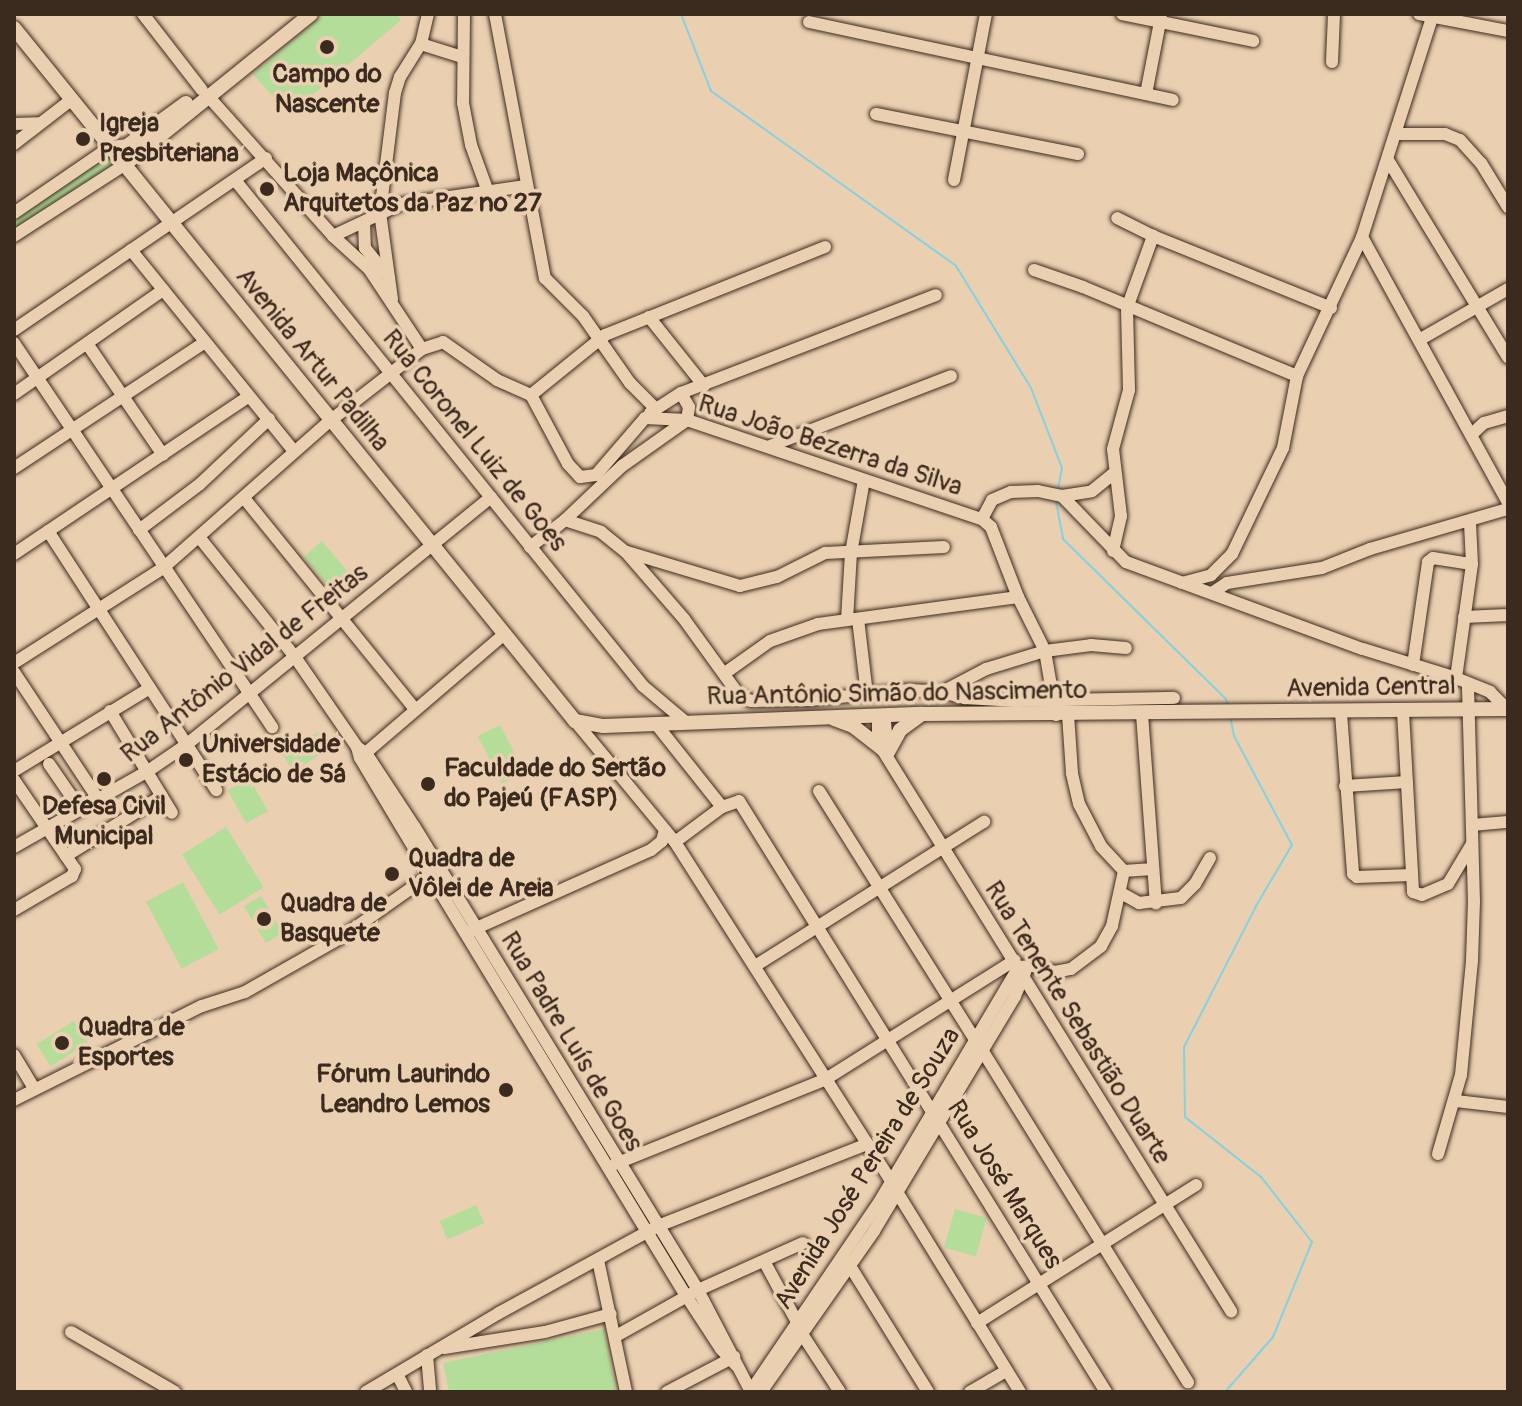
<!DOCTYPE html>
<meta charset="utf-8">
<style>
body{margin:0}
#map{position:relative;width:1522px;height:1406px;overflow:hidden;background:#eacfb1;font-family:Pangolin,sans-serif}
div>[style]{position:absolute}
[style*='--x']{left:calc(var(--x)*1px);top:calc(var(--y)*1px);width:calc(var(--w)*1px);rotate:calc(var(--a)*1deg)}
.green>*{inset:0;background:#b5dd9a;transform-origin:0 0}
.stream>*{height:2px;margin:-1px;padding:0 1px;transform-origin:1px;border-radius:1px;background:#83d2e0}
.roads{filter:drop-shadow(0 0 2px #3b2a1e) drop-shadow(0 0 2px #3b2a1e)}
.minor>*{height:12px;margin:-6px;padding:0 6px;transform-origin:6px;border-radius:6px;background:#eacfb1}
.major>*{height:14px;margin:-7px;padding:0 7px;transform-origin:7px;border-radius:7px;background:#eacfb1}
.dots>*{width:22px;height:22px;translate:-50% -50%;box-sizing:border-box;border:4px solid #eacfb1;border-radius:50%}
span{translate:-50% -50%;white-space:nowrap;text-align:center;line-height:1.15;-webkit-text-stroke:7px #eacfb1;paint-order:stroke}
.poi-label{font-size:26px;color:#3b2a1e;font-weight:700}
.left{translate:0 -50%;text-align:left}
.right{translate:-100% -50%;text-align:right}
.street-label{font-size:26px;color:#3b2a1e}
.frame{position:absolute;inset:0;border:16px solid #3b2a1e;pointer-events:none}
</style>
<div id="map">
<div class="green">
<i style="clip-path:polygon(324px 14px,396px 14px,401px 20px,289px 115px,253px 74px)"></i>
<i style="clip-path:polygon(107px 153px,116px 164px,14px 229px,14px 218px)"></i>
<i style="left:322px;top:541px;width:45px;height:24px;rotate:50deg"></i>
<i style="left:500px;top:725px;width:53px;height:25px;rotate:63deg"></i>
<i style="left:318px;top:732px;width:20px;height:42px;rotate:57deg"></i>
<i style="left:249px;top:778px;width:38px;height:25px;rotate:60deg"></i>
<i style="left:226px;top:827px;width:71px;height:52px;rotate:58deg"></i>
<i style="left:183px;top:882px;width:76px;height:42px;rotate:62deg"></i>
<i style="left:261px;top:896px;width:43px;height:20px;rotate:59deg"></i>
<i style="left:74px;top:1021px;width:26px;height:44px;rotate:58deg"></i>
<i style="left:476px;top:1205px;width:20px;height:40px;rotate:66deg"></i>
<i style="left:955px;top:1209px;width:33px;height:40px;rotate:16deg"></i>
<i style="clip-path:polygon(604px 1329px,616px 1392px,449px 1392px,443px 1363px)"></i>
</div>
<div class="stream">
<i style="--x:681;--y:14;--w:83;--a:68.7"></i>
<i style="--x:711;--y:91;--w:301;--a:35.5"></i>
<i style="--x:956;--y:266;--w:143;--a:58.4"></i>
<i style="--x:1031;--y:388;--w:86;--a:68.8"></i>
<i style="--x:1062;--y:468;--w:20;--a:101"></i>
<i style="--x:1056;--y:502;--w:38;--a:79"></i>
<i style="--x:1063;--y:539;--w:228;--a:44.5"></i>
<i style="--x:1226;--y:699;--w:7;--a:74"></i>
<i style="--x:1225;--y:1392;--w:73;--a:-48.9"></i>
<i style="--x:1273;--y:1337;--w:103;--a:-67.7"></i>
<i style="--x:1312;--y:1242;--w:83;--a:-128.1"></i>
<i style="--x:1261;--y:1177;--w:97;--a:-141.7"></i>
<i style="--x:1185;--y:1117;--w:70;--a:-90.8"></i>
<i style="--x:1184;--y:1047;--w:158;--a:-62.9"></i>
<i style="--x:1256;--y:906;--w:71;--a:-59.5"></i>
<i style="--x:1292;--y:845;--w:123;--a:-118"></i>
<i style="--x:1234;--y:736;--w:20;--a:-101"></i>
</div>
<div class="roads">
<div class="minor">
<i style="--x:143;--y:14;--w:96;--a:52.2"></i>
<i style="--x:464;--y:14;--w:89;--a:90.6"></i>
<i style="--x:463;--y:103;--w:43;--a:79.2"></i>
<i style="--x:471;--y:145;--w:50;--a:70.1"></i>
<i style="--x:495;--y:14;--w:269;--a:79.3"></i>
<i style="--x:545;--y:278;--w:54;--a:45"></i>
<i style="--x:583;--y:316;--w:82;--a:55"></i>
<i style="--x:630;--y:383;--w:35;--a:45"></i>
<i style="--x:1122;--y:14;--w:134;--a:11.6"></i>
<i style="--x:1419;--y:14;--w:91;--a:10.8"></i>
<i style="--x:809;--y:22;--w:372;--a:12.1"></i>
<i style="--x:421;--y:44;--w:43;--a:17.6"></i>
<i style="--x:1332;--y:62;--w:48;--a:-87.6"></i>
<i style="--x:1146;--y:94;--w:78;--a:-79"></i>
<i style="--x:208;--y:96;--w:188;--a:48.2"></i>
<i style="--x:333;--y:236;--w:49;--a:42.5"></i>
<i style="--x:369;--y:269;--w:96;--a:56.5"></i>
<i style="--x:876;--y:114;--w:206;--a:11.2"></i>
<i style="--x:14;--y:124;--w:25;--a:-2"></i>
<i style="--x:1396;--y:134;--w:49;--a:0"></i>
<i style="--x:1445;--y:134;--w:16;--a:22"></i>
<i style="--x:1460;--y:140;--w:31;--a:48"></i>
<i style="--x:1481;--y:163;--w:52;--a:58.5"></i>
<i style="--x:14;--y:144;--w:72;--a:-37.7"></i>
<i style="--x:1388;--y:160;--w:231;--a:58.7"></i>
<i style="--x:235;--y:180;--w:650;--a:51.12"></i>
<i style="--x:643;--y:686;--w:57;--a:40.1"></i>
<i style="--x:954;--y:180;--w:169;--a:-79.1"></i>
<i style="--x:14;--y:213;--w:115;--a:-34.4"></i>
<i style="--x:364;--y:222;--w:26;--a:88"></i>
<i style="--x:365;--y:248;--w:38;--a:51"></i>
<i style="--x:14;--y:236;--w:131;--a:-32.8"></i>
<i style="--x:333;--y:236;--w:75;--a:-25.2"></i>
<i style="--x:401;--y:204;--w:126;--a:-8.2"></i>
<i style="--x:1153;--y:236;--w:192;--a:22"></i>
<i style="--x:1362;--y:237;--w:303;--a:61.2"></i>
<i style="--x:131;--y:250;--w:259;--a:51"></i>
<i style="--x:1034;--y:270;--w:52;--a:19.1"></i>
<i style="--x:1083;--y:287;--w:232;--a:22.6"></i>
<i style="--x:392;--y:299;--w:87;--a:-97.9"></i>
<i style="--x:380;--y:213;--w:121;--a:-82.9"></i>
<i style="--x:395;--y:93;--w:17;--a:-73"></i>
<i style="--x:400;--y:77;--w:39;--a:-58"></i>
<i style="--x:421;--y:44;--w:31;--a:-77"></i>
<i style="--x:649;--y:317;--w:88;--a:51.4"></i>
<i style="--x:14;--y:330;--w:305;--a:-34.3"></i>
<i style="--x:1419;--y:340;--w:103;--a:-29.8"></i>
<i style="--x:14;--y:343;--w:463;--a:56.1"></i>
<i style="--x:88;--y:345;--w:133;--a:55.7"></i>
<i style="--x:14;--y:394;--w:182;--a:-34.9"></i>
<i style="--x:531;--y:395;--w:95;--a:-39"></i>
<i style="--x:605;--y:335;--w:237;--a:-21.8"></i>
<i style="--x:650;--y:413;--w:37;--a:-33"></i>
<i style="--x:681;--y:393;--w:273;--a:-21"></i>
<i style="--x:1471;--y:435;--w:18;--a:-43"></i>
<i style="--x:1484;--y:423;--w:25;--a:-16"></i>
<i style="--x:770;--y:446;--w:194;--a:-21.1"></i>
<i style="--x:14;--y:468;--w:229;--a:-33.4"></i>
<i style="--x:1062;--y:496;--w:30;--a:-9"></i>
<i style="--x:1092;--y:491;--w:27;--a:-39"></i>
<i style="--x:244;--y:498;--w:270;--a:51"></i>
<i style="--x:982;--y:519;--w:21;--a:-62"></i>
<i style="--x:992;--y:500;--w:21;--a:-23"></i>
<i style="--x:1011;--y:492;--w:27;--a:-2"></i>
<i style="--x:1038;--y:491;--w:25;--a:12"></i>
<i style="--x:1062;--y:496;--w:92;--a:45.9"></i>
<i style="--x:1126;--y:562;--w:252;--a:20.2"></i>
<i style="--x:1363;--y:649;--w:97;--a:17.3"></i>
<i style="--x:1456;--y:678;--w:37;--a:22"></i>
<i style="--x:1490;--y:692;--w:24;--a:45"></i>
<i style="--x:565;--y:520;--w:79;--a:-43.5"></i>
<i style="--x:622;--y:466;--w:80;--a:-35.3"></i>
<i style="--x:687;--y:420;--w:13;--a:-81"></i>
<i style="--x:689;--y:407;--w:16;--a:-120"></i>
<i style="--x:139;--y:530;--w:76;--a:-37"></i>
<i style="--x:200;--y:484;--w:95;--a:-43.3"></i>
<i style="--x:48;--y:531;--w:309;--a:57"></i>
<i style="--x:199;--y:537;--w:154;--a:51.3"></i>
<i style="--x:295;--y:657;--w:109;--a:55.4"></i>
<i style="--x:357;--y:747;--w:11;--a:75"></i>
<i style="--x:360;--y:758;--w:136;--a:59.1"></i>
<i style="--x:430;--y:875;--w:494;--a:58.7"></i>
<i style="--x:687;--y:1297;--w:62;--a:56.8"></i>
<i style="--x:721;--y:1349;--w:22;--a:47"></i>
<i style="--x:530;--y:547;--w:44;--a:-37.6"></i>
<i style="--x:565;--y:520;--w:38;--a:18"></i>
<i style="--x:601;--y:532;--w:32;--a:39"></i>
<i style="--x:626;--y:552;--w:89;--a:49.1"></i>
<i style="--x:684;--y:619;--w:94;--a:54.1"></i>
<i style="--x:739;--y:695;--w:13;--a:27"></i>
<i style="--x:751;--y:701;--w:59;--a:-1"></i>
<i style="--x:810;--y:700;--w:100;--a:-5.8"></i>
<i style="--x:909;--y:690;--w:33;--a:3"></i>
<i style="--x:942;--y:692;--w:50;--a:-27.6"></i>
<i style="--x:986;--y:669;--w:62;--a:-17"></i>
<i style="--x:1045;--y:651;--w:46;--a:-7.4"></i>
<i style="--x:1091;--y:645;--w:35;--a:5"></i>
<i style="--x:1113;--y:551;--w:36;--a:-77"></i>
<i style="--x:1121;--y:516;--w:67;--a:-96.8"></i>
<i style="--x:1113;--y:449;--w:61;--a:-74.8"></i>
<i style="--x:1129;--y:390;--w:82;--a:-91.4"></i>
<i style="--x:1127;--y:308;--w:77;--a:-70.1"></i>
<i style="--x:1153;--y:236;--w:40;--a:-153.4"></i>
<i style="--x:627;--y:552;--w:118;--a:16.7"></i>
<i style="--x:740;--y:586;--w:38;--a:-14"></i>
<i style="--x:777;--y:577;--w:54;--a:-26.6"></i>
<i style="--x:825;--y:553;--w:119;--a:-2.9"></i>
<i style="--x:14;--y:554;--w:283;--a:-33.9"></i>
<i style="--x:1182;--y:583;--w:30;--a:-15"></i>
<i style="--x:1211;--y:575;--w:30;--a:-45"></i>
<i style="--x:1232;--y:554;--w:118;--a:-64.3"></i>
<i style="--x:1283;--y:448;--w:73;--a:-79"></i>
<i style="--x:1297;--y:376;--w:153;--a:-64.9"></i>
<i style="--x:1362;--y:237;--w:234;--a:-72.3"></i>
<i style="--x:1212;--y:593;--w:18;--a:-34"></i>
<i style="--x:1227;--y:583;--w:96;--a:-9"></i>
<i style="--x:1322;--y:568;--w:52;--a:-21.6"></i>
<i style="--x:1370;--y:549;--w:144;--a:-16.2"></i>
<i style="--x:1464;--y:617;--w:44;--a:-2.6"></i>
<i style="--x:858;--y:619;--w:77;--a:83.2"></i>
<i style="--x:847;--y:620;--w:67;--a:-86.6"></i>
<i style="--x:851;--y:553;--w:74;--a:-79.9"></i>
<i style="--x:14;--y:663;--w:177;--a:-32.5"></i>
<i style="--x:163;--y:568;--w:224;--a:-41.4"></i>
<i style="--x:331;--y:420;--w:115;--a:-38"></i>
<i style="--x:422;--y:349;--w:22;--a:-18"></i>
<i style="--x:443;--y:342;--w:66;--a:35.1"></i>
<i style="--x:497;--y:380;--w:37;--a:24"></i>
<i style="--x:531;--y:395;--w:78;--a:61.8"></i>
<i style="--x:568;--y:464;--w:18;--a:47"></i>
<i style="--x:580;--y:477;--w:16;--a:-7"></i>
<i style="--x:596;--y:475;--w:75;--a:-49.3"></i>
<i style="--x:645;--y:418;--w:42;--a:2.7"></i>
<i style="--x:687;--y:420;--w:311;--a:18.6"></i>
<i style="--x:982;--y:519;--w:12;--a:42"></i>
<i style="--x:991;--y:527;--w:75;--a:68.9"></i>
<i style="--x:1018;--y:597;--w:60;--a:63.4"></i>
<i style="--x:1045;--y:651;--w:65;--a:80.2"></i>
<i style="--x:1413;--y:665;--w:104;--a:-81.7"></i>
<i style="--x:1428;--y:562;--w:6;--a:-39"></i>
<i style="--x:1433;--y:558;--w:39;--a:9"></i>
<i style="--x:14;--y:672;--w:152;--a:56.5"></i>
<i style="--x:725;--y:673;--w:55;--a:-35.4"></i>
<i style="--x:770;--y:641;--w:51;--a:-19.5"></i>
<i style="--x:818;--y:624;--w:202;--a:-7.7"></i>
<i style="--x:1456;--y:678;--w:115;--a:-82"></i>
<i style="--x:1472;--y:564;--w:41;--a:-92.8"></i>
<i style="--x:942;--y:692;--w:24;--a:15"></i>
<i style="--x:965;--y:698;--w:52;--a:3.3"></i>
<i style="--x:1017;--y:701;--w:157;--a:-1.1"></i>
<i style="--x:110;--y:711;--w:119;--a:58.7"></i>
<i style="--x:1403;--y:712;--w:180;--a:86.8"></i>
<i style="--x:1413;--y:892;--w:9;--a:18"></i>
<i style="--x:1422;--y:895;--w:28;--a:-23"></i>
<i style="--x:1448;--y:884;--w:47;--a:-59"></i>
<i style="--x:1341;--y:713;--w:161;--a:85.7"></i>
<i style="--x:1353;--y:874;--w:5;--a:37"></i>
<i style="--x:1357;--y:877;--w:54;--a:-2.1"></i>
<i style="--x:1142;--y:714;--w:190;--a:85.8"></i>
<i style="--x:878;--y:715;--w:24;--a:90"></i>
<i style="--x:878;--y:739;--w:11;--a:68"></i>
<i style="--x:882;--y:749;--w:662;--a:58.16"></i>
<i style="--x:878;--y:715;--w:11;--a:49"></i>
<i style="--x:885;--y:723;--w:30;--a:84"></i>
<i style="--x:575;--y:721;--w:157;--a:50.4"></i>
<i style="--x:675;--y:842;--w:403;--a:57.5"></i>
<i style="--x:656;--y:724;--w:106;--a:51.5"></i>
<i style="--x:357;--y:747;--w:11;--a:34"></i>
<i style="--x:366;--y:753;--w:87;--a:56.7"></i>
<i style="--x:414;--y:826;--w:544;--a:58.53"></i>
<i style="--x:698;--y:1290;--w:115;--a:62.5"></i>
<i style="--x:362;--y:756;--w:186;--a:-40.6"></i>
<i style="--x:49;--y:764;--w:55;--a:55.4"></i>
<i style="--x:14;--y:771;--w:159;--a:-31.4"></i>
<i style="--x:14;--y:780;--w:108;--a:55.6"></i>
<i style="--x:75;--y:869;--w:8;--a:113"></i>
<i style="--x:72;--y:876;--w:67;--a:149.6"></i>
<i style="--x:1345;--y:786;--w:62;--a:-3.7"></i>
<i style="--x:819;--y:791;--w:295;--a:57.9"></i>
<i style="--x:1472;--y:825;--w:36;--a:-5"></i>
<i style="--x:675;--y:842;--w:59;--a:-36.7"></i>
<i style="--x:722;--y:807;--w:18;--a:-19"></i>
<i style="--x:739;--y:801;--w:696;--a:58.16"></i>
<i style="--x:14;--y:847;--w:154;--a:-29.6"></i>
<i style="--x:148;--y:771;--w:46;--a:-34.4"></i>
<i style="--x:186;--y:745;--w:393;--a:-39.1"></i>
<i style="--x:66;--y:856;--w:113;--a:-32"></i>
<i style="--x:1124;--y:871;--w:29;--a:-4"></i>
<i style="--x:1121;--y:893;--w:21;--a:29"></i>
<i style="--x:1139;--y:903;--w:42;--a:-6.8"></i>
<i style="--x:1181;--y:898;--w:20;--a:-45"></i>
<i style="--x:1195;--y:884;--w:30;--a:-60"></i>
<i style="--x:472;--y:930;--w:196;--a:-24.1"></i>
<i style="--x:651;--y:850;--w:14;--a:-39"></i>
<i style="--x:662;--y:841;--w:11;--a:-75"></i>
<i style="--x:755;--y:966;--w:271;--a:-32.2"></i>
<i style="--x:982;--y:1050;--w:391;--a:58.2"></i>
<i style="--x:14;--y:1055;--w:39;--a:59"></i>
<i style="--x:14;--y:1100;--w:210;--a:-26.6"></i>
<i style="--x:202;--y:1006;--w:45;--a:-18"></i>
<i style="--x:245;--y:992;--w:112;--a:-29.6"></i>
<i style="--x:342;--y:937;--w:108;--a:-35.2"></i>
<i style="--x:1456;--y:1101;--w:52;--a:6.6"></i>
<i style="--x:1438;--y:1154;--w:82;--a:-73.8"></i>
<i style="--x:1461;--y:1075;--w:115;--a:-84.5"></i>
<i style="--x:1472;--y:961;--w:59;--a:-88.1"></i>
<i style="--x:1474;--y:902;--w:218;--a:-91.6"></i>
<i style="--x:615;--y:1164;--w:227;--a:-21.9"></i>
<i style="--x:826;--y:1079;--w:223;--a:-32.2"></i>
<i style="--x:897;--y:1192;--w:235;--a:58.4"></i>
<i style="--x:598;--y:1260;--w:135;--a:78"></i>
<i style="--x:764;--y:1261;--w:69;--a:61.6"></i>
<i style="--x:850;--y:1266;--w:148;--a:58.2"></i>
<i style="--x:977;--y:1323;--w:259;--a:-32.2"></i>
<i style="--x:71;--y:1332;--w:120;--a:30"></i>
<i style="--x:802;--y:1334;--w:69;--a:56.8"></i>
<i style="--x:616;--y:1336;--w:94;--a:-29.3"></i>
<i style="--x:698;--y:1290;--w:115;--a:-24.1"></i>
<i style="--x:444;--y:1348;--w:102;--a:-9"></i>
<i style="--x:545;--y:1332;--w:68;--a:-15.3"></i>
<i style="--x:427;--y:1355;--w:37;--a:85"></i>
<i style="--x:397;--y:1374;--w:20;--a:63"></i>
<i style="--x:366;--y:1392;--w:155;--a:-30.7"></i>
<i style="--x:499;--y:1313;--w:181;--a:-28.7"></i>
<i style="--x:658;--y:1226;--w:225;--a:-21.4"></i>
<i style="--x:667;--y:1392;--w:76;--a:-27.6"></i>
<i style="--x:750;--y:1392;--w:227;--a:-55.8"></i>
<i style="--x:878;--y:1204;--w:276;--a:-59.3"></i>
<i style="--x:1019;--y:967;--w:15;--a:-4"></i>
<i style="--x:1034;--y:966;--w:22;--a:16"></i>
<i style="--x:1055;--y:972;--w:16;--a:-11"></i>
<i style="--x:1071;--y:969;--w:38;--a:-37"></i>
<i style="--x:1101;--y:946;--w:23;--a:-61"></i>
<i style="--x:1112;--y:926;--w:56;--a:-77.7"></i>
<i style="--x:1124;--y:871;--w:34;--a:-133"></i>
<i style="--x:1101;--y:846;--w:47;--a:-117.6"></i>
<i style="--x:1079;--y:804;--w:32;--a:-103"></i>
<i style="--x:1072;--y:773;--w:58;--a:-93.9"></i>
<i style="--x:761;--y:1392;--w:197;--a:-54.9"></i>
<i style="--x:874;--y:1231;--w:274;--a:-59"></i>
<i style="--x:1015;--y:996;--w:26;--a:-67"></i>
<i style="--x:970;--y:1392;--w:42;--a:-30.3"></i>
</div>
<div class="major">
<i style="--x:14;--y:28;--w:892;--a:51.01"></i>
<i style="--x:575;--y:721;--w:29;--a:10"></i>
<i style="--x:604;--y:726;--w:318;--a:-2.2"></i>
<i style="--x:922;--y:714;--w:586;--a:-0.49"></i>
<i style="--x:109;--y:148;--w:18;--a:-6"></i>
<i style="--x:127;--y:146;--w:73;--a:-36.1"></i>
<i style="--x:124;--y:165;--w:240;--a:-38.9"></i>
<i style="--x:834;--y:719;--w:20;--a:20"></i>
<i style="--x:853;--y:726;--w:37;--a:38"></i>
<i style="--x:888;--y:752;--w:25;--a:-61"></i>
<i style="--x:900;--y:730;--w:27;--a:-36"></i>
</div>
</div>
<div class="dots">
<i style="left:327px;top:47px;background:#3b2a1e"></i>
<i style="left:83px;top:139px;background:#3b2a1e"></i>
<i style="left:267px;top:189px;background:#3b2a1e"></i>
<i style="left:186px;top:760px;background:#3b2a1e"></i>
<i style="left:104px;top:779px;background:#3b2a1e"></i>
<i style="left:428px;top:784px;background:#3b2a1e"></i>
<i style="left:392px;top:874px;background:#3b2a1e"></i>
<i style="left:264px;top:919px;background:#3b2a1e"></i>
<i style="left:62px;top:1043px;background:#3b2a1e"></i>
<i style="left:506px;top:1090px;background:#3b2a1e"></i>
</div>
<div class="poi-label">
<span style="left:327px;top:90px">Campo do<br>Nascente</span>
<span class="left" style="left:99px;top:139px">Igreja<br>Presbiteriana</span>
<span class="left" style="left:283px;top:189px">Loja Maçônica<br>Arquitetos da Paz nº 27</span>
<span class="left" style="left:202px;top:760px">Universidade<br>Estácio de Sá</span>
<span class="left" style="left:444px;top:784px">Faculdade do Sertão<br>do Pajeú (FASP)</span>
<span style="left:104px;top:822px">Defesa Civil<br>Municipal</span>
<span class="left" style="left:408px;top:874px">Quadra de<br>Vôlei de Areia</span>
<span class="left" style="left:280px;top:919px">Quadra de<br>Basquete</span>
<span class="left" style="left:78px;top:1043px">Quadra de<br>Esportes</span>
<span class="right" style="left:490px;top:1090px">Fórum Laurindo<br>Leandro Lemos</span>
</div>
<div class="street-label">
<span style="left:312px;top:360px;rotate:51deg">Avenida Artur Padilha</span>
<span style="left:474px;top:441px;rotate:51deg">Rua Coronel Luiz de Goes</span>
<span style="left:830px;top:446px;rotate:18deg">Rua João Bezerra da Silva</span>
<span style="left:245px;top:664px;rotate:-38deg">Rua Antônio Vidal de Freitas</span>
<span style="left:1371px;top:688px;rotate:-1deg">Avenida Central</span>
<span style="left:897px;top:694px;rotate:-1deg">Rua Antônio Simão do Nascimento</span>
<span style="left:1077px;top:1023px;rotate:58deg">Rua Tenente Sebastião Duarte</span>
<span style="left:571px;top:1042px;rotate:59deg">Rua Padre Luís de Goes</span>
<span style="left:868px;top:1169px;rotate:-58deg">Avenida José Pereira de Souza</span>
<span style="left:1004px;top:1185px;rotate:58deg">Rua José Marques</span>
</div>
<div class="frame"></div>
</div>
